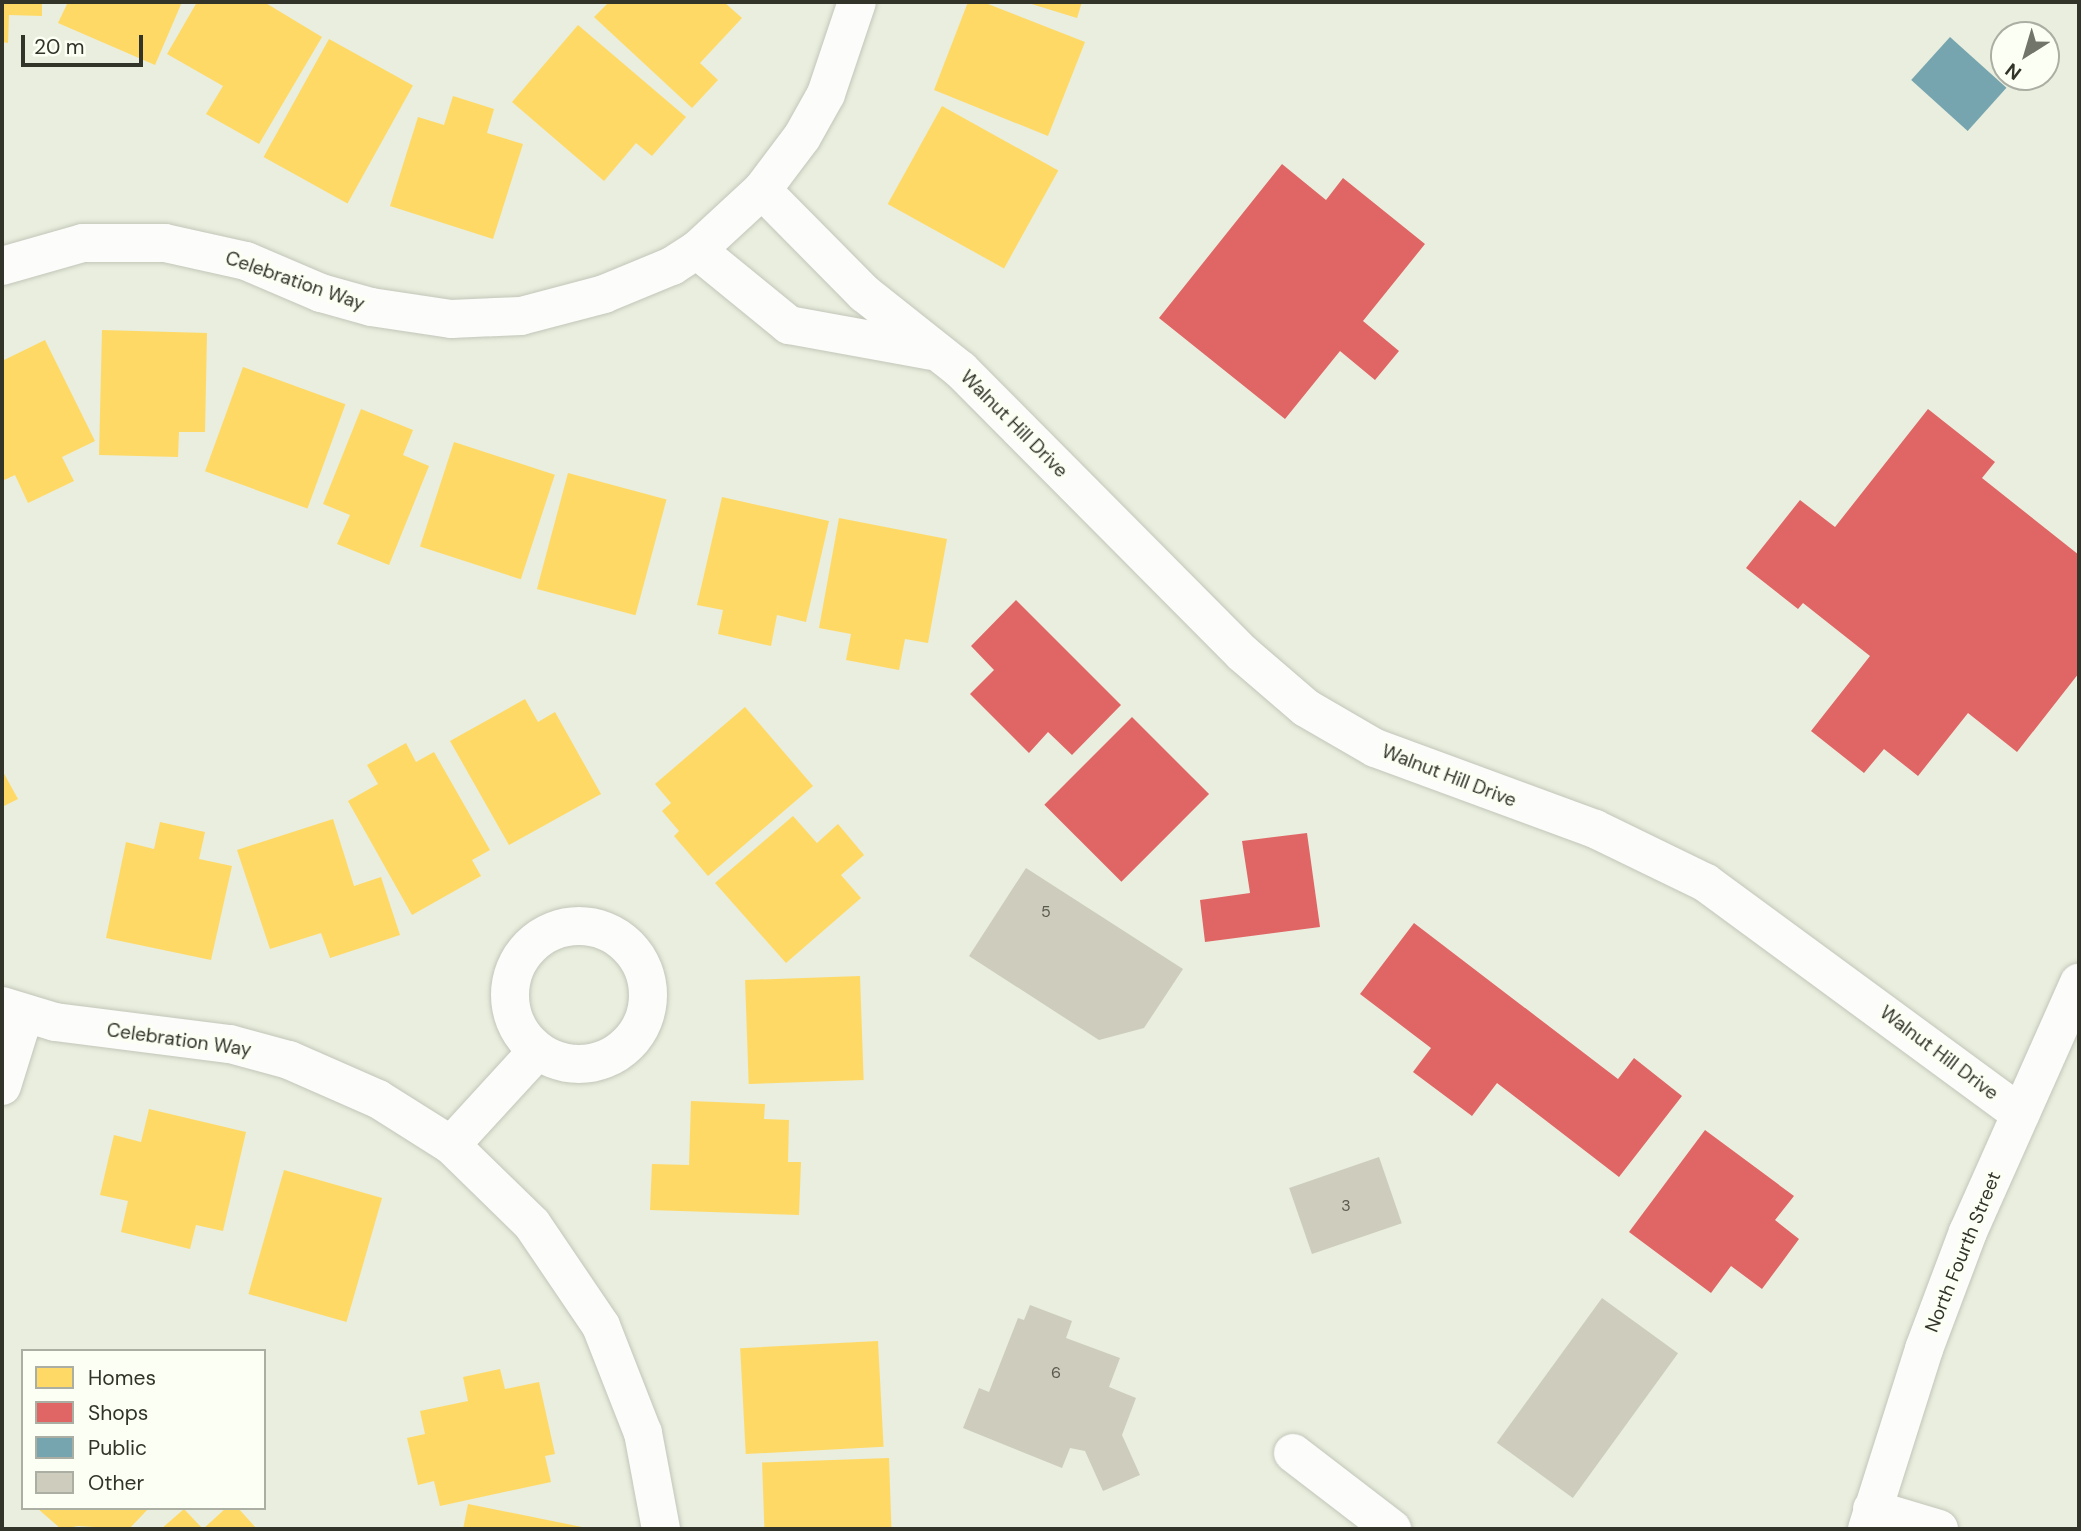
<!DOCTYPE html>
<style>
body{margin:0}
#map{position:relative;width:2081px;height:1531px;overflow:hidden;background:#e9eede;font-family:"DM Sans",sans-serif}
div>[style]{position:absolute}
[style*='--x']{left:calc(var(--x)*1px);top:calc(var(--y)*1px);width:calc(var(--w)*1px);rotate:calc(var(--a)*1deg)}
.homes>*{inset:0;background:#ffd966;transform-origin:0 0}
.shops>*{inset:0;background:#e06666;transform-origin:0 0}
.public>*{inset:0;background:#76a5af;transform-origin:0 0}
.building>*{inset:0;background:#ceccbc;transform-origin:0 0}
.roads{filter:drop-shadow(0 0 2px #c2c6b9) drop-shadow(0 0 2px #c2c6b9)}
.minor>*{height:38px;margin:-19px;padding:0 19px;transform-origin:19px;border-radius:19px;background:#fcfcfa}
.minor>.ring{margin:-19px;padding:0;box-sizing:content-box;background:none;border:38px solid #fcfcfa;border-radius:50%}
.secondary>*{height:38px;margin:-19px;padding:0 19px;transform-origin:19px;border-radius:19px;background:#fcfcfa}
span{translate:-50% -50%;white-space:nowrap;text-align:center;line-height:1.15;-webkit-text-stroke:7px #fcfff4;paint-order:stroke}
.number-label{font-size:16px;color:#595a4e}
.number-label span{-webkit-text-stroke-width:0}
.street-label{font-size:19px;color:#32342a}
.frame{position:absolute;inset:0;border:4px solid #32342a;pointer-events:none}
.legend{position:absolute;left:21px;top:1349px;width:245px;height:161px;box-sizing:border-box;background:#fcfff4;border:2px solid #abaea3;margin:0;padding:9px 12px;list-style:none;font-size:21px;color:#32342a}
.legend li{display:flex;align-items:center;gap:14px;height:35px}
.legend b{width:35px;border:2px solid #abaea3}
.north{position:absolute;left:1990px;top:21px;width:70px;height:70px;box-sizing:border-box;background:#fcfff4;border:2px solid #abaea3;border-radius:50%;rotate:217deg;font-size:19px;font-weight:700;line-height:28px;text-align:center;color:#32342a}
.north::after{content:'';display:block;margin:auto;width:24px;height:32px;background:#727569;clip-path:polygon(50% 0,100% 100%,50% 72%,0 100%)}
.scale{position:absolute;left:21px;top:35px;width:122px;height:32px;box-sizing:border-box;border:4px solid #32342a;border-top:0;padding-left:9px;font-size:21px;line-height:24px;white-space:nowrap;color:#32342a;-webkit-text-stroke:5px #fcfff4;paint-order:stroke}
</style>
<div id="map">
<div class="homes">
<i style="clip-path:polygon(2px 2px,42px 2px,42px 16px,9px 15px,8px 43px,2px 42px)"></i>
<i style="clip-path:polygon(68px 2px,182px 2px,155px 65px,58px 23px)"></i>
<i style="clip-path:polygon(197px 2px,264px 2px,322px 37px,259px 144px,206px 114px,223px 86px,167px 54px)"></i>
<i style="clip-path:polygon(609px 2px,724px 2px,742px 18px,700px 63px,718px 80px,692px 108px,594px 17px)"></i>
<i style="clip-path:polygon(968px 2px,983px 2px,1085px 42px,1048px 136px,934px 90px)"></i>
<i style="clip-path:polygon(1025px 2px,1082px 2px,1077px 18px)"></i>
<i style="clip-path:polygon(578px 25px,686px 117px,652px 156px,636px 143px,604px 181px,512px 102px)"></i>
<i style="left:329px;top:39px;width:96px;height:135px;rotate:29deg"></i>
<i style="clip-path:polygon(453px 96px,494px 109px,487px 133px,523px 144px,493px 239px,390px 206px,418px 117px,444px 125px)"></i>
<i style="left:942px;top:106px;width:133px;height:112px;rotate:29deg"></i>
<i style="clip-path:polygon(102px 330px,207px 333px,205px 432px,179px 432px,178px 457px,99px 455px)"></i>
<i style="clip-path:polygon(45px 340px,95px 441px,62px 457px,74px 481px,28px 503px,15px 475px,2px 481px,2px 361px)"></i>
<i style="left:243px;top:367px;width:109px;height:111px;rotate:20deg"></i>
<i style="clip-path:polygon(361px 409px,413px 430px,403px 455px,429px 466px,389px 565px,337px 544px,350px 515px,323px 504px)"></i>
<i style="left:454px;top:442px;width:106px;height:110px;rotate:18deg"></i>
<i style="left:568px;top:473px;width:102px;height:120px;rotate:15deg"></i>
<i style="clip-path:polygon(722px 497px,829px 521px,806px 622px,777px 615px,771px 646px,718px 634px,723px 610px,697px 605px)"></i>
<i style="clip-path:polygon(839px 518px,947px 539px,928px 643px,905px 639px,899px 670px,846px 660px,851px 634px,819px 628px)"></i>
<i style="clip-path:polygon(525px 699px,538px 722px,555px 712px,601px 794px,509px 845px,450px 741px)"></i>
<i style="clip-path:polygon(745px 707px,813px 786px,708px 876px,674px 836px,679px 831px,662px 811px,671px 803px,655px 784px)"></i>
<i style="clip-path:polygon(406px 743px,416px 762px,434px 752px,490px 850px,472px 860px,481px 876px,412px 915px,348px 801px,378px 784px,367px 765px)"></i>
<i style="clip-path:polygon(2px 770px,18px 799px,2px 807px)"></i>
<i style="clip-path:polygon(793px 816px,817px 843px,838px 824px,864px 855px,841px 875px,861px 898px,786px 963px,715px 883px)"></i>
<i style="clip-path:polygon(333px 819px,354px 886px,381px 877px,400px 935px,330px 958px,321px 933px,270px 949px,237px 850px)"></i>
<i style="clip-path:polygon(160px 822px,205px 832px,199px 859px,232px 866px,211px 960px,106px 938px,126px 842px,154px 849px)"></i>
<i style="left:860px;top:976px;width:104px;height:115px;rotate:88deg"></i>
<i style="clip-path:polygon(691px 1101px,765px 1104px,764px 1119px,789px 1120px,788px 1162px,801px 1162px,799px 1215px,650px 1210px,652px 1164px,689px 1165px)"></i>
<i style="clip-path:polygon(149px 1109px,246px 1132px,223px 1231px,196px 1225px,190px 1249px,121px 1232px,128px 1201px,100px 1195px,114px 1135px,141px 1142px)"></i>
<i style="left:284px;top:1170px;width:102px;height:129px;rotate:16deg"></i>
<i style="left:878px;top:1341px;width:106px;height:138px;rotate:87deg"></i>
<i style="clip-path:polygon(500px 1369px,505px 1389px,539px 1382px,555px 1454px,545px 1456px,551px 1482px,440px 1506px,434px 1481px,418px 1485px,407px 1438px,425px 1434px,420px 1411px,468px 1401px,463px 1377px)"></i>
<i style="left:889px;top:1458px;width:71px;height:127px;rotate:88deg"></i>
<i style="clip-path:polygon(468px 1504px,582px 1527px,582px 1529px,463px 1529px)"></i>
<i style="clip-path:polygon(37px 1508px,149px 1508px,129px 1529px,78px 1526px,61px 1529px)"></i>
<i style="clip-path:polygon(226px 1508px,238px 1508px,257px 1529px,161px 1529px,184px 1509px,203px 1529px)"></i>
</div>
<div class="shops">
<i style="clip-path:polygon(1282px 164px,1326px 200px,1343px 178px,1425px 244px,1363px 321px,1399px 351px,1375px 380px,1340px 351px,1285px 419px,1159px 318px)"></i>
<i style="clip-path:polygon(1928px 409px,1995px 462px,1982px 478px,2079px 555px,2079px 673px,2017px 752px,1968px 713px,1918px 776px,1884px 749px,1864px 773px,1811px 731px,1870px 656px,1803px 603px,1798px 609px,1746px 568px,1800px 500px,1835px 527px)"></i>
<i style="clip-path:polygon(1016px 600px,1121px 705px,1072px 755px,1048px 732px,1029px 753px,970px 694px,994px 670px,971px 646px)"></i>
<i style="left:1132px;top:717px;width:109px;height:124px;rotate:45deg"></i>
<i style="clip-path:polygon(1307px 833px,1320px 927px,1205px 942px,1200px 900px,1250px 893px,1242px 841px)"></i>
<i style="clip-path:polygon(1414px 923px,1618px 1079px,1634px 1058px,1682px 1096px,1619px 1177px,1497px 1083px,1472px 1116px,1413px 1072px,1431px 1048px,1360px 994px)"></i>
<i style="clip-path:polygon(1705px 1130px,1794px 1196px,1775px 1220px,1799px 1239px,1762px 1289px,1731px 1266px,1711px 1293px,1629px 1232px)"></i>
</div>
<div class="public">
<i style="left:1950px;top:37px;width:76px;height:58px;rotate:42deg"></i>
</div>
<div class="building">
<i style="clip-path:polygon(1026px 868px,1183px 969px,1144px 1028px,1099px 1040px,969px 956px)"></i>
<i style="left:1379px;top:1157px;width:70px;height:95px;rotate:71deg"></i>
<i style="left:1602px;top:1298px;width:94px;height:179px;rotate:36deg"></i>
<i style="clip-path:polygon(1030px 1305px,1072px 1321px,1066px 1338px,1120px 1358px,1109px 1387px,1136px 1398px,1122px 1435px,1140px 1475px,1103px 1491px,1085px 1451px,1070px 1448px,1062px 1468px,963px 1428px,979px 1388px,989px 1392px,1018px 1318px,1024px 1320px)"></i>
</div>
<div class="roads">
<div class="minor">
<i style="--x:762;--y:190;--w:146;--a:45.3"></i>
<i style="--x:865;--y:294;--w:122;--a:38.4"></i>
<i style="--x:961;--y:370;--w:399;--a:45.2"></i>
<i style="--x:1242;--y:653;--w:84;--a:40.7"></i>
<i style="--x:1306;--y:708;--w:80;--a:30.1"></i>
<i style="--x:1375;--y:748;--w:234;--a:20.2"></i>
<i style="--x:1595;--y:829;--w:123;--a:25.9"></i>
<i style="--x:1706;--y:883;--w:390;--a:36.3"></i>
<i style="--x:697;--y:250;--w:119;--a:39.2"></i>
<i style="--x:789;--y:325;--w:145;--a:10.3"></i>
<i style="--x:2;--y:266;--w:84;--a:-15.9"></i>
<i style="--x:83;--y:243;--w:82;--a:0"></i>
<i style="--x:165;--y:243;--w:83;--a:12.5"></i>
<i style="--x:246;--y:261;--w:82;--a:23.1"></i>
<i style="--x:321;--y:293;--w:52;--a:15.6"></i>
<i style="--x:371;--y:307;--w:81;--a:8.5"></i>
<i style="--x:451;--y:319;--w:70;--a:-2.5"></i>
<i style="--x:521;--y:316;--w:86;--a:-14.8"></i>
<i style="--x:604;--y:294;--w:74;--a:-22.4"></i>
<i style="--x:672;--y:266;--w:30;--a:-33"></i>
<i style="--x:697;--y:250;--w:88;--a:-42.7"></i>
<i style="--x:762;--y:190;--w:66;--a:-53"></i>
<i style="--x:802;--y:137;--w:49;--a:-60.8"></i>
<i style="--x:826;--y:94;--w:97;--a:-71.4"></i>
<i class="ring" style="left:510px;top:926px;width:100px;height:100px"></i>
<i style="--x:2;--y:1006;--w:55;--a:16.8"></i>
<i style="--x:55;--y:1022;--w:176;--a:7.2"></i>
<i style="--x:230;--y:1044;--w:61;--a:15.2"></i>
<i style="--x:289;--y:1060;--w:97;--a:23.7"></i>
<i style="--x:378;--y:1099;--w:86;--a:32.2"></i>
<i style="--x:451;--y:1145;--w:113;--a:44.3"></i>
<i style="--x:532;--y:1224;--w:123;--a:55.9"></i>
<i style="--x:601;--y:1326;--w:115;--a:68.6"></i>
<i style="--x:643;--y:1433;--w:98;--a:79.4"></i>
<i style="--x:2;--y:1086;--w:74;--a:-72.8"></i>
<i style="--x:451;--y:1145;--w:127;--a:-47.5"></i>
<i style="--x:1293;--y:1453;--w:125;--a:37.5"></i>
<i style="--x:1872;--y:1509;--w:70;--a:16.6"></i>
</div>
<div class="secondary">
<i style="--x:1867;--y:1529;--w:189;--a:-72.4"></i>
<i style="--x:1924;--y:1349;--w:125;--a:-69.4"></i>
<i style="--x:1968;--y:1232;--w:273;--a:-66"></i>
</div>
</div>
<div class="number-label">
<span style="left:1046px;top:912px">5</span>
<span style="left:1346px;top:1206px">3</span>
<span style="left:1056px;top:1373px">6</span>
</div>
<div class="street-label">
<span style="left:295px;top:281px;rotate:19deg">Celebration Way</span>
<span style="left:1014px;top:424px;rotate:45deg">Walnut Hill Drive</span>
<span style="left:1449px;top:776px;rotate:21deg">Walnut Hill Drive</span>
<span style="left:179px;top:1040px;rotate:8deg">Celebration Way</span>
<span style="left:1939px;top:1053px;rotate:37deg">Walnut Hill Drive</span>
<span style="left:1963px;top:1252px;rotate:-68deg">North Fourth Street</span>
</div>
<div class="frame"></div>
<ul class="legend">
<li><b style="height:19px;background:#ffd966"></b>Homes</li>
<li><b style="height:19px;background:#e06666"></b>Shops</li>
<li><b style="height:19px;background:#76a5af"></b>Public</li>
<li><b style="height:19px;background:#ceccbc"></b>Other</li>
</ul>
<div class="north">N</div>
<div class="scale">20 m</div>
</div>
